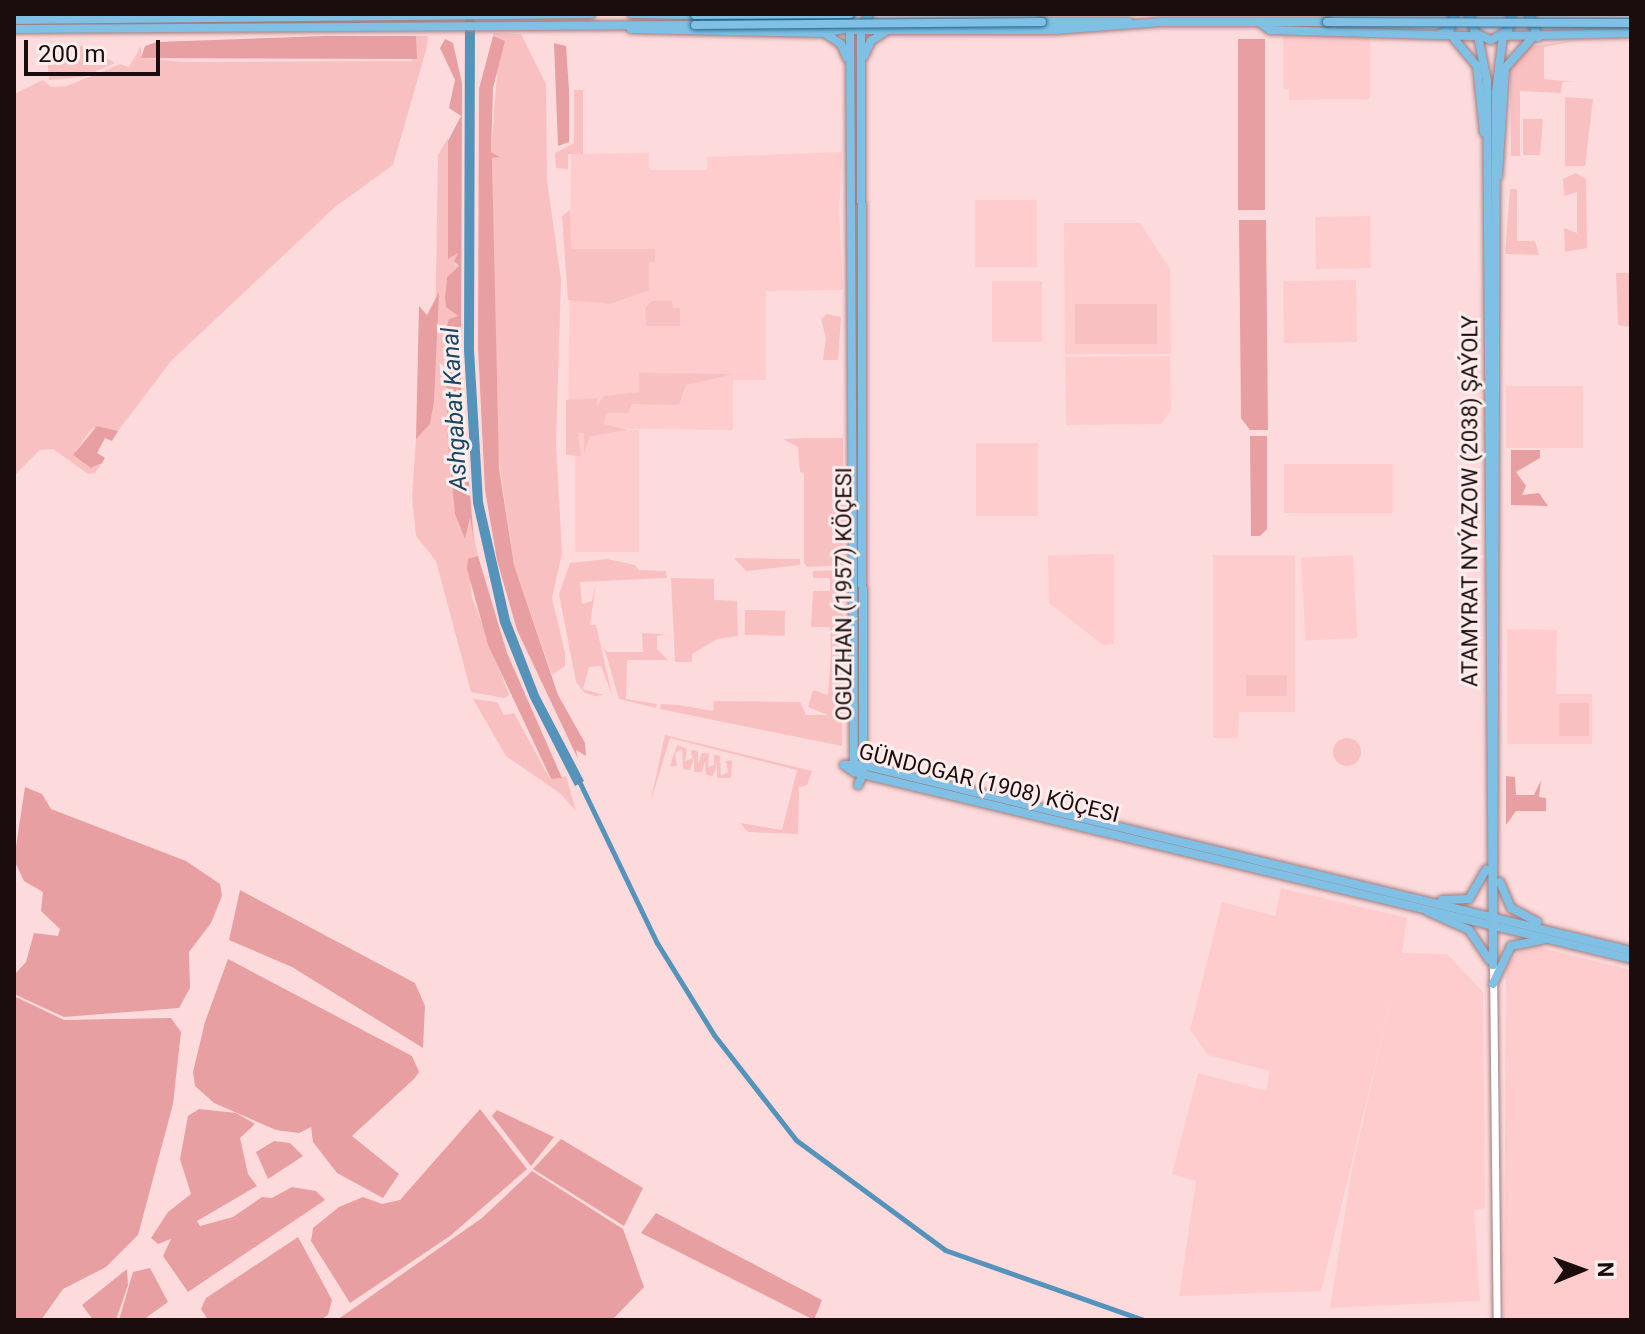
<!DOCTYPE html>
<meta charset="utf-8">
<style>
body{margin:0}
#map{position:relative;width:1645px;height:1334px;overflow:hidden;background:#fddbdc;font-family:Roboto,sans-serif}
div>[style]{position:absolute}
[style*='--x']{left:calc(var(--x)*1px);top:calc(var(--y)*1px);width:calc(var(--w)*1px);rotate:calc(var(--a)*1deg)}
.built>*{inset:0;background:#fecccd;transform-origin:0 0}
.green>*{inset:0;background:#f9c0c1;transform-origin:0 0}
.round{border-radius:50%}
.forest>*{inset:0;background:#e89fa1;transform-origin:0 0}
.water>*{inset:0;background:#5593ba}
.canal>*{height:5px;margin:-2.5px;padding:0 2.5px;transform-origin:2.5px;border-radius:2.5px;background:#5593ba}
.roads{filter:drop-shadow(0 0 2px #a17c7d) drop-shadow(0 0 2px #a17c7d)}
.minor>*{height:7px;margin:-3.5px;padding:0 3.5px;transform-origin:3.5px;border-radius:3.5px;background:#fff}
.major>*{height:8px;margin:-4px;padding:0 4px;transform-origin:4px;border-radius:4px;background:#7fc0e4}
.bridges{filter:drop-shadow(0 0 2px #24668d) drop-shadow(0 0 2px #24668d)}
.major-bridge>*{height:8px;margin:-4px;padding:0 4px;transform-origin:4px;border-radius:4px;background:#7fc0e4}
span{translate:-50% -50%;white-space:nowrap;text-align:center;line-height:1.15;-webkit-text-stroke:6px #feeded;paint-order:stroke}
.street-label{font-size:22px;color:#1b0d0e}
.water-label{font-size:24px;color:#154663;font-style:italic}
.frame{position:absolute;inset:0;border:16px solid #1b0d0e;pointer-events:none}
.north{position:absolute;left:1541px;top:1230px;width:80px;height:80px;-webkit-text-stroke:6px #feeded;paint-order:stroke;rotate:89deg;font-size:22px;font-weight:700;line-height:32px;text-align:center;color:#1b0d0e}
.north::after{content:'';display:block;margin:auto;width:28px;height:36px;background:#1b0d0e;clip-path:polygon(50% 0,100% 100%,50% 72%,0 100%)}
.scale{position:absolute;left:24px;top:40px;width:136px;height:36px;box-sizing:border-box;border:4px solid #1b0d0e;border-top:0;padding-left:10px;font-size:24px;line-height:28px;white-space:nowrap;color:#1b0d0e;-webkit-text-stroke:6px #feeded;paint-order:stroke}
</style>
<div id="map">
<div class="built">
<i style="clip-path:polygon(1283px 36px,1370px 36px,1370px 99px,1289px 100px,1289px 89px,1283px 89px)"></i>
<i style="clip-path:polygon(842px 152px,839px 210px,843px 290px,766px 291px,766px 380px,733px 380px,733px 430px,568px 428px,571px 154px,649px 153px,649px 170px,707px 170px,707px 157px)"></i>
<i style="left:975px;top:200px;width:62px;height:67px"></i>
<i style="left:1370px;top:216px;width:52px;height:55px;rotate:89deg"></i>
<i style="clip-path:polygon(1064px 223px,1140px 223px,1170px 269px,1171px 354px,1065px 354px)"></i>
<i style="left:1356px;top:280px;width:62px;height:73px;rotate:89deg"></i>
<i style="left:992px;top:281px;width:50px;height:61px"></i>
<i style="clip-path:polygon(1170px 356px,1171px 410px,1161px 424px,1066px 425px,1065px 357px)"></i>
<i style="left:1506px;top:386px;width:77px;height:62px"></i>
<i style="left:639px;top:430px;width:122px;height:64px;rotate:90deg"></i>
<i style="left:1038px;top:443px;width:73px;height:62px;rotate:90deg"></i>
<i style="left:1284px;top:464px;width:109px;height:49px"></i>
<i style="clip-path:polygon(1114px 554px,1114px 644px,1103px 645px,1049px 603px,1048px 555px)"></i>
<i style="clip-path:polygon(1213px 555px,1295px 555px,1295px 712px,1239px 712px,1238px 738px,1213px 738px)"></i>
<i style="left:1353px;top:555px;width:83px;height:52px;rotate:87deg"></i>
<i style="clip-path:polygon(1507px 629px,1557px 630px,1556px 694px,1592px 694px,1592px 744px,1507px 744px)"></i>
<i style="clip-path:polygon(1281px 888px,1407px 918px,1402px 953px,1447px 954px,1483px 992px,1485px 1208px,1474px 1210px,1480px 1301px,1330px 1308px,1352px 1169px,1393px 991px,1321px 1291px,1179px 1296px,1196px 1181px,1172px 1174px,1198px 1073px,1266px 1091px,1270px 1071px,1208px 1055px,1190px 1030px,1222px 902px,1275px 916px)"></i>
<i style="clip-path:polygon(1533px 946px,1631px 970px,1631px 1320px,1504px 1320px,1506px 966px,1520px 950px)"></i>
</div>
<div class="green">
<i style="clip-path:polygon(493px 33px,521px 34px,546px 84px,547px 180px,561px 280px,556px 443px,562px 553px,552px 598px,565px 653px,565px 666px,552px 675px,514px 565px,497px 447px,492px 158px,500px 157px,491px 152px,497px 74px)"></i>
<i style="clip-path:polygon(416px 36px,428px 36px,427px 47px,393px 165px,335px 207px,171px 361px,118px 431px,92px 428px,74px 454px,91px 468px,102px 463px,95px 473px,88px 474px,53px 449px,40px 450px,14px 476px,14px 94px,43px 80px,51px 87px,67px 86px,120px 64px,129px 67px,141px 46px,141px 58px,184px 62px,412px 61px)"></i>
<i style="clip-path:polygon(1574px 41px,1544px 47px,1544px 79px,1574px 82px,1562px 82px,1561px 93px,1520px 91px,1520px 156px,1511px 156px,1510px 66px,1531px 46px)"></i>
<i style="clip-path:polygon(74px 45px,88px 47px,115px 63px,83px 77px,49px 80px,47px 57px)"></i>
<i style="clip-path:polygon(574px 90px,583px 90px,583px 154px,568px 154px,568px 169px,556px 168px,555px 153px,574px 143px)"></i>
<i style="clip-path:polygon(1565px 97px,1593px 99px,1585px 166px,1565px 166px)"></i>
<i style="clip-path:polygon(1523px 119px,1543px 119px,1540px 155px,1523px 155px)"></i>
<i style="clip-path:polygon(448px 138px,449px 258px,457px 253px,455px 265px,459px 266px,447px 277px,445px 297px,458px 317px,449px 319px,447px 334px,453px 494px,465px 539px,470px 518px,478px 556px,468px 560px,472px 597px,509px 695px,504px 698px,471px 692px,436px 561px,416px 536px,412px 497px,416px 439px,434px 402px,438px 155px)"></i>
<i style="clip-path:polygon(1576px 173px,1586px 179px,1587px 248px,1565px 252px,1564px 228px,1577px 233px,1577px 192px,1564px 196px,1563px 179px)"></i>
<i style="clip-path:polygon(1510px 189px,1517px 189px,1517px 241px,1535px 241px,1539px 255px,1505px 254px)"></i>
<i style="clip-path:polygon(570px 210px,571px 249px,655px 249px,655px 262px,649px 262px,649px 290px,610px 304px,568px 300px,562px 216px)"></i>
<i style="clip-path:polygon(1616px 273px,1631px 273px,1631px 327px,1618px 325px)"></i>
<i style="clip-path:polygon(652px 301px,672px 301px,673px 308px,680px 308px,680px 326px,646px 326px,645px 308px)"></i>
<i style="left:1157px;top:304px;width:40px;height:82px;rotate:90deg"></i>
<i style="clip-path:polygon(827px 314px,841px 317px,838px 360px,823px 360px,826px 338px,821px 319px)"></i>
<i style="clip-path:polygon(639px 373px,733px 374px,686px 385px,679px 405px,632px 404px,628px 413px,606px 413px,604px 424px,628px 430px,590px 436px,584px 453px,584px 433px,578px 433px,581px 456px,566px 455px,566px 400px,597px 398px,597px 406px,604px 396px,639px 392px)"></i>
<i style="clip-path:polygon(807px 438px,843px 438px,844px 565px,807px 567px,804px 562px,804px 473px,800px 472px,798px 447px,783px 439px)"></i>
<i style="clip-path:polygon(734px 558px,800px 559px,800px 565px,746px 571px)"></i>
<i style="clip-path:polygon(607px 559px,635px 565px,639px 570px,666px 571px,667px 578px,580px 582px,582px 604px,592px 601px,596px 583px,590px 625px,596px 625px,612px 695px,601px 666px,589px 667px,583px 689px,604px 695px,595px 696px,585px 693px,576px 682px,559px 594px,570px 563px)"></i>
<i style="clip-path:polygon(844px 570px,842px 746px,660px 709px,661px 704px,679px 705px,713px 711px,714px 701px,800px 702px,806px 715px,828px 715px,808px 707px,813px 690px,828px 695px,831px 653px,830px 627px,811px 627px,813px 591px,830px 591px,830px 578px,813px 578px,813px 571px)"></i>
<i style="clip-path:polygon(671px 578px,714px 579px,714px 600px,737px 601px,738px 636px,717px 639px,692px 654px,692px 662px,675px 662px)"></i>
<i style="left:745px;top:610px;width:40px;height:25px;rotate:1deg"></i>
<i style="clip-path:polygon(642px 633px,666px 634px,657px 636px,657px 649px,668px 660px,627px 660px,626px 699px,657px 704px,656px 708px,619px 699px,604px 647px,607px 652px,643px 652px)"></i>
<i style="left:1246px;top:675px;width:41px;height:21px"></i>
<i style="clip-path:polygon(473px 699px,497px 702px,504px 715px,514px 713px,550px 779px,566px 776px,576px 811px,561px 794px,506px 756px)"></i>
<i style="left:1559px;top:703px;width:30px;height:33px"></i>
<i style="clip-path:polygon(665px 735px,812px 771px,807px 785px,799px 787px,798px 834px,748px 832px,740px 823px,782px 830px,797px 770px,670px 738px,650px 804px)"></i>
<i class="round" style="left:1333px;top:738px;width:28px;height:28px"></i>
<i style="clip-path:polygon(677px 745px,687px 749px,685px 761px,692px 759px,691px 750px,698px 751px,698px 764px,702px 753px,709px 753px,708px 767px,714px 765px,714px 755px,720px 756px,721px 776px,728px 772px,726px 761px,732px 760px,731px 778px,717px 778px,717px 764px,713px 776px,706px 775px,705px 761px,702px 772px,694px 772px,694px 758px,690px 770px,683px 769px,682px 749px,675px 753px,677px 766px,670px 766px)"></i>
</div>
<div class="forest">
<i style="clip-path:polygon(325px 36px,416px 36px,417px 59px,141px 58px,145px 46px,157px 42px)"></i>
<i style="clip-path:polygon(493px 36px,505px 41px,493px 88px,491px 152px,500px 157px,492px 158px,499px 468px,514px 565px,558px 695px,585px 743px,586px 756px,576px 750px,578px 759px,517px 630px,497px 560px,485px 490px,478px 347px,479px 89px)"></i>
<i style="clip-path:polygon(445px 39px,453px 43px,462px 83px,461px 387px,474px 541px,470px 518px,465px 539px,455px 514px,448px 443px,445px 332px,449px 319px,458px 316px,446px 307px,445px 297px,447px 277px,459px 266px,454px 261px,458px 253px,448px 259px,448px 141px,461px 116px,449px 108px,455px 80px,440px 48px)"></i>
<i style="left:1265px;top:39px;width:171px;height:27px;rotate:90deg"></i>
<i style="clip-path:polygon(554px 43px,566px 46px,569px 90px,569px 142px,558px 146px)"></i>
<i style="clip-path:polygon(1239px 220px,1266px 220px,1268px 430px,1250px 430px,1241px 418px)"></i>
<i style="clip-path:polygon(439px 292px,434px 402px,430px 424px,416px 439px,419px 306px,427px 315px)"></i>
<i style="clip-path:polygon(97px 426px,118px 431px,112px 441px,105px 438px,97px 453px,105px 458px,102px 463px,91px 468px,73px 455px)"></i>
<i style="clip-path:polygon(1250px 436px,1267px 436px,1267px 529px,1260px 536px,1251px 536px)"></i>
<i style="clip-path:polygon(1511px 450px,1540px 450px,1540px 458px,1516px 472px,1526px 486px,1522px 495px,1539px 493px,1548px 506px,1511px 505px)"></i>
<i style="clip-path:polygon(478px 556px,507px 653px,562px 778px,551px 779px,488px 645px,467px 569px,468px 559px)"></i>
<i style="clip-path:polygon(1506px 776px,1515px 777px,1516px 795px,1534px 795px,1541px 780px,1539px 797px,1546px 798px,1546px 811px,1516px 811px,1506px 825px)"></i>
<i style="clip-path:polygon(25px 787px,42px 794px,51px 809px,186px 861px,220px 884px,222px 896px,211px 923px,189px 952px,190px 988px,179px 1008px,64px 1017px,14px 994px,16px 973px,26px 962px,34px 933px,58px 936px,60px 929px,41px 911px,43px 892px,24px 881px,14px 860px)"></i>
<i style="clip-path:polygon(240px 890px,415px 983px,425px 1006px,423px 1048px,292px 967px,229px 940px)"></i>
<i style="clip-path:polygon(228px 959px,412px 1056px,419px 1072px,414px 1079px,352px 1136px,399px 1174px,383px 1198px,337px 1173px,313px 1142px,311px 1127px,299px 1133px,276px 1130px,214px 1103px,195px 1086px,193px 1072px,205px 1022px)"></i>
<i style="clip-path:polygon(14px 996px,64px 1020px,171px 1018px,181px 1032px,173px 1104px,138px 1235px,106px 1267px,63px 1289px,41px 1320px,14px 1320px)"></i>
<i style="clip-path:polygon(199px 1109px,236px 1113px,255px 1124px,240px 1138px,248px 1174px,257px 1186px,197px 1221px,200px 1226px,233px 1217px,262px 1197px,272px 1198px,292px 1187px,316px 1191px,325px 1200px,188px 1292px,163px 1256px,171px 1239px,158px 1244px,151px 1238px,168px 1212px,191px 1194px,180px 1159px,188px 1116px)"></i>
<i style="clip-path:polygon(480px 1109px,527px 1169px,450px 1236px,350px 1303px,311px 1241px,313px 1228px,339px 1207px,363px 1197px,382px 1204px,400px 1200px)"></i>
<i style="clip-path:polygon(497px 1110px,554px 1137px,531px 1166px,492px 1116px)"></i>
<i style="clip-path:polygon(561px 1139px,643px 1188px,624px 1226px,533px 1169px)"></i>
<i style="clip-path:polygon(274px 1141px,290px 1143px,303px 1156px,268px 1179px,256px 1152px)"></i>
<i style="clip-path:polygon(532px 1171px,623px 1229px,644px 1287px,612px 1320px,337px 1320px,482px 1218px)"></i>
<i style="clip-path:polygon(656px 1213px,822px 1300px,814px 1320px,641px 1233px)"></i>
<i style="clip-path:polygon(298px 1237px,332px 1300px,328px 1315px,320px 1320px,208px 1320px,201px 1309px,206px 1298px)"></i>
<i style="clip-path:polygon(150px 1268px,168px 1302px,143px 1320px,119px 1320px,133px 1272px)"></i>
<i style="clip-path:polygon(127px 1269px,128px 1285px,116px 1320px,93px 1320px,82px 1305px)"></i>
</div>
<div class="water">
<i style="clip-path:polygon(465px 14px,475px 14px,474px 350px,483px 502px,510px 620px,539px 695px,584px 781px,575px 786px,530px 698px,500px 623px,473px 503px,464px 350px)"></i>
</div>
<div class="canal">
<i style="--x:578;--y:779;--w:182;--a:64.3"></i>
<i style="--x:657;--y:943;--w:108;--a:58.2"></i>
<i style="--x:714;--y:1035;--w:133;--a:52"></i>
<i style="--x:796;--y:1140;--w:185;--a:36.4"></i>
<i style="--x:945;--y:1250;--w:211;--a:19.4"></i>
</div>
<div class="roads">
<div class="minor">
<i style="--x:14;--y:14;--w:57;--a:0"></i>
<i style="--x:1493;--y:965;--w:355;--a:89.4"></i>
</div>
<div class="major">
<i style="--x:632;--y:14;--w:63;--a:0.9"></i>
<i style="--x:843;--y:14;--w:12;--a:76"></i>
<i style="--x:846;--y:26;--w:11;--a:22"></i>
<i style="--x:856;--y:30;--w:199;--a:0"></i>
<i style="--x:1055;--y:30;--w:106;--a:-4.3"></i>
<i style="--x:1469;--y:14;--w:20;--a:72"></i>
<i style="--x:1475;--y:33;--w:17;--a:24"></i>
<i style="--x:1491;--y:40;--w:19;--a:-28"></i>
<i style="--x:1508;--y:31;--w:17;--a:-77"></i>
<i style="--x:1529;--y:14;--w:25;--a:69"></i>
<i style="--x:14;--y:20;--w:577;--a:-0.6"></i>
<i style="--x:1042;--y:22;--w:87;--a:0"></i>
<i style="--x:1159;--y:22;--w:168;--a:0"></i>
<i style="--x:1259;--y:22;--w:14;--a:36"></i>
<i style="--x:1270;--y:30;--w:208;--a:1.7"></i>
<i style="--x:1478;--y:36;--w:46;--a:78.7"></i>
<i style="--x:1487;--y:81;--w:884;--a:89.61"></i>
<i style="--x:863;--y:28;--w:15;--a:-67"></i>
<i style="--x:14;--y:29;--w:681;--a:-0.34"></i>
<i style="--x:631;--y:29;--w:192;--a:1.2"></i>
<i style="--x:823;--y:33;--w:26;--a:-11"></i>
<i style="--x:850;--y:29;--w:740;--a:89.69"></i>
<i style="--x:826;--y:34;--w:18;--a:34"></i>
<i style="--x:841;--y:44;--w:15;--a:67"></i>
<i style="--x:1438;--y:35;--w:13;--a:-27"></i>
<i style="--x:1450;--y:29;--w:16;--a:-75"></i>
<i style="--x:1503;--y:36;--w:128;--a:-1.3"></i>
<i style="--x:1455;--y:40;--w:34;--a:50"></i>
<i style="--x:1477;--y:66;--w:67;--a:84"></i>
<i style="--x:864;--y:56;--w:17;--a:-65"></i>
<i style="--x:871;--y:41;--w:17;--a:-33"></i>
<i style="--x:1498;--y:176;--w:108;--a:-86.3"></i>
<i style="--x:1505;--y:68;--w:40;--a:-48"></i>
<i style="--x:844;--y:765;--w:12;--a:35"></i>
<i style="--x:854;--y:772;--w:799;--a:13.53"></i>
<i style="--x:844;--y:765;--w:19;--a:0"></i>
<i style="--x:863;--y:765;--w:790;--a:13.61"></i>
<i style="--x:858;--y:785;--w:12;--a:-66"></i>
<i style="--x:863;--y:774;--w:744;--a:-90.15"></i>
<i style="--x:1500;--y:882;--w:28;--a:67"></i>
<i style="--x:1511;--y:908;--w:30;--a:28"></i>
<i style="--x:1442;--y:900;--w:27;--a:-2"></i>
<i style="--x:1469;--y:899;--w:34;--a:-60"></i>
<i style="--x:1427;--y:911;--w:46;--a:24.3"></i>
<i style="--x:1469;--y:930;--w:36;--a:56"></i>
<i style="--x:1493;--y:965;--w:873;--a:-89.8"></i>
<i style="--x:1496;--y:92;--w:56;--a:-82.9"></i>
<i style="--x:1493;--y:984;--w:42;--a:-64.7"></i>
<i style="--x:1511;--y:946;--w:32;--a:-11"></i>
</div>
</div>
<div class="bridges">
<div class="major-bridge">
<i style="--x:695;--y:15;--w:155;--a:-0.4"></i>
<i style="--x:1327;--y:22;--w:304;--a:0.2"></i>
<i style="--x:695;--y:25;--w:347;--a:-0.5"></i>
</div>
</div>
<div class="street-label">
<span style="left:1470px;top:501px;rotate:-90deg">ATAMYRAT NYÝAZOW (2038) ŞAÝOLY</span>
<span style="left:844px;top:594px;rotate:-90deg">OGUZHAN (1957) KÖÇESI</span>
<span style="left:989px;top:783px;rotate:14deg">GÜNDOGAR (1908) KÖÇESI</span>
</div>
<div class="water-label">
<span style="left:455px;top:409px;rotate:-93deg">Ashgabat Kanal</span>
</div>
<div class="frame"></div>
<div class="north">N</div>
<div class="scale">200 m</div>
</div>
